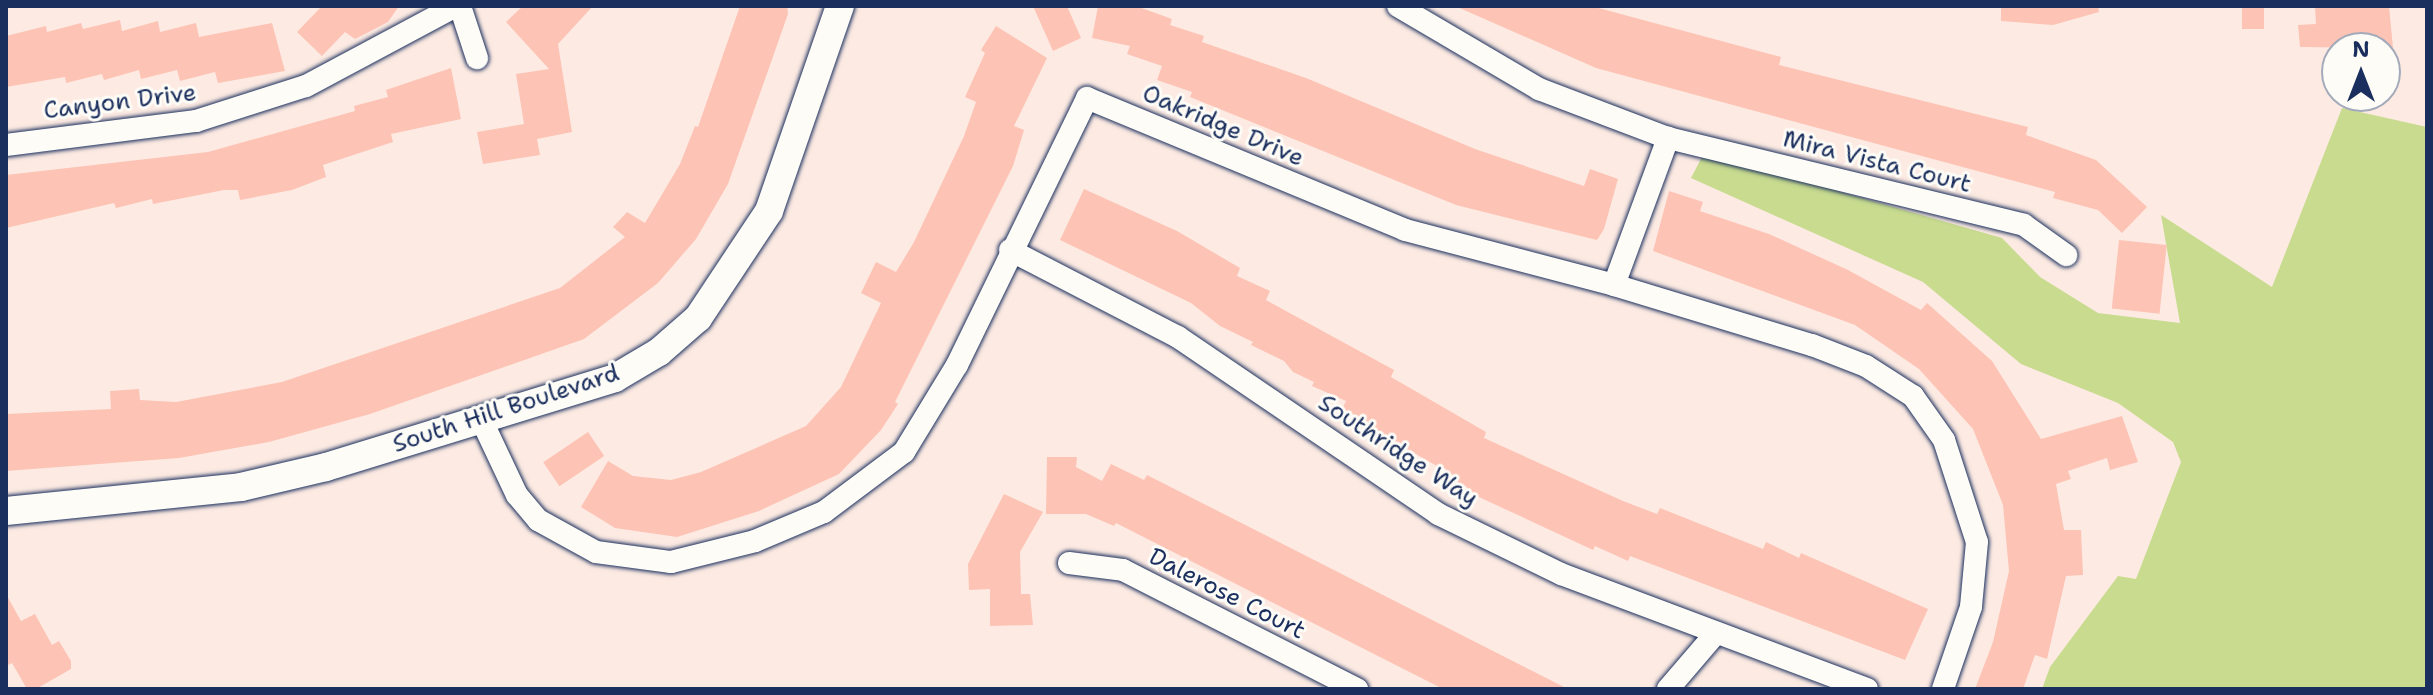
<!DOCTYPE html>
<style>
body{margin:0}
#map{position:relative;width:2433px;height:695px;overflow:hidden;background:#fdebe3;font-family:"Shantell Sans",sans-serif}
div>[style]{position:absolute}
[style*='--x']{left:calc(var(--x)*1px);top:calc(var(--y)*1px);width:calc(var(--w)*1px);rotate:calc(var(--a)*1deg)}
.green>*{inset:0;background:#c8db8f}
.building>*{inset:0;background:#fdc3b5;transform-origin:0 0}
.roads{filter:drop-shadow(0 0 2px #1b2f5e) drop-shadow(0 0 2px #1b2f5e)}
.minor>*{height:22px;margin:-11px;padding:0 11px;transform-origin:11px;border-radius:11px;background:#fdfcf7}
.tertiary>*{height:28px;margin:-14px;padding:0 14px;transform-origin:14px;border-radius:14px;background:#fdfcf7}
span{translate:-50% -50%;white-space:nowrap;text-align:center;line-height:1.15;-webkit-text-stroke:6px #fdfcf7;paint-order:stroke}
.street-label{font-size:24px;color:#1b2f5e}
.frame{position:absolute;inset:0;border:8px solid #1b2f5e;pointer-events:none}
.north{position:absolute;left:2321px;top:32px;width:80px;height:80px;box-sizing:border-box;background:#fdfcf7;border:2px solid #a3aaba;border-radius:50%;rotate:0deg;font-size:22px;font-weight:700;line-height:32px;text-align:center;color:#1b2f5e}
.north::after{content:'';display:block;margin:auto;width:28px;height:36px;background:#1b2f5e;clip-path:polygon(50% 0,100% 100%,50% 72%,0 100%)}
</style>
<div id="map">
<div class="green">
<i style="clip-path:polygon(2342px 108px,2427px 127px,2427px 689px,2042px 689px,2050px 667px,2118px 576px,2136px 579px,2181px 462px,2173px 442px,2118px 403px,2021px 364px,1923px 282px,1691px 178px,1704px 153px,2002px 238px,2040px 277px,2098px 313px,2180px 323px,2161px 215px,2272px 287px)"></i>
</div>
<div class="building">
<i style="clip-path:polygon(322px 6px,399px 6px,388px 22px,355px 39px,345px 32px,322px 56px,297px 32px)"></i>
<i style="clip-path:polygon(523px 6px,593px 6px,558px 44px,572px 132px,537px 139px,540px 155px,483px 164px,477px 132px,524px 124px,516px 74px,549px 69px,506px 22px)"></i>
<i style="clip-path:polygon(740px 6px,787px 6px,788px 14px,728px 184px,696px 239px,658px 283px,584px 339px,370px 414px,269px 442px,179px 458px,6px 471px,6px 414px,111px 409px,110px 391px,139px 389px,140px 400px,176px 402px,282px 382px,560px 288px,625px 237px,613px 227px,627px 212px,645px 223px,680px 164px,695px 126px,698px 127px)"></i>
<i style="clip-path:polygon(1033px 6px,1067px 6px,1081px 38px,1053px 51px)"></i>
<i style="clip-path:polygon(1098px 6px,1136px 6px,1172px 19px,1170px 25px,1204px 36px,1202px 42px,1306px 78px,1475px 149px,1584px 186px,1590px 169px,1618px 179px,1604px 229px,1597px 240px,1456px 205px,1190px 97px,1192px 92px,1157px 80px,1162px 66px,1127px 54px,1130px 46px,1092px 38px)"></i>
<i style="clip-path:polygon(1455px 6px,1591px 6px,1781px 57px,1779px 65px,2028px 127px,2026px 135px,2096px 160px,2147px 207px,2122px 233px,2098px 210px,2053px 198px,2055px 192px,1596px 68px)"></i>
<i style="clip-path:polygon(2001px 6px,2098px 6px,2099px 12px,2053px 25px,2001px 21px)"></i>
<i style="left:2242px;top:6px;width:22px;height:23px"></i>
<i style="clip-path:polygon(2315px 6px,2389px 6px,2393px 48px,2300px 47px,2298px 25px,2316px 24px)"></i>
<i style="clip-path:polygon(120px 20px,122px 31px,158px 21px,160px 32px,196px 23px,199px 37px,272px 23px,285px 71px,218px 83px,215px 72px,180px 81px,177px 70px,141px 79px,139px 70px,104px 80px,102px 74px,66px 83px,65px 77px,6px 87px,6px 36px,46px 26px,47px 32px,81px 23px,83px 29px)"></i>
<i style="clip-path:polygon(996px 26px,1047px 58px,1014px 126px,1024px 130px,1013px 166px,895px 402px,898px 404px,881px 430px,839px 474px,759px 511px,677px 537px,615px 528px,581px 507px,608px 461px,633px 476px,671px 480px,701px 472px,806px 426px,841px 387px,881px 303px,861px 293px,876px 262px,896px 272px,914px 242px,964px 136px,976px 102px,965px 97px,985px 53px,981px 50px)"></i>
<i style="clip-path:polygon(451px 68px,461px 119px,391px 134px,393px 142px,323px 165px,326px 177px,292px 190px,240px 200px,238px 190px,224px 190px,153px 204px,152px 199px,116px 208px,114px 203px,6px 228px,6px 175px,208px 152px,355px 111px,354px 106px,388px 97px,386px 90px)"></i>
<i style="clip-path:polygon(1084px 189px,1177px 231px,1240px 268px,1237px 276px,1270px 291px,1266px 300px,1394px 370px,1391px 377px,1486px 432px,1484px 438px,1623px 501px,1657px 514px,1660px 508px,1763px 549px,1766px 542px,1799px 558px,1801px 553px,1928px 609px,1905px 660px,1630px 556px,1628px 561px,1595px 546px,1593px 550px,1466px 491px,1467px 487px,1435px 470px,1437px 466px,1373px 430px,1375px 425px,1342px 409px,1346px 401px,1312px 386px,1314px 382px,1293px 372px,1284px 361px,1251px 345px,1253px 342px,1220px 326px,1191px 303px,1060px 240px)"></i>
<i style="clip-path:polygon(1669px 191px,1703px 202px,1700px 211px,1769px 234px,1848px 270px,1921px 310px,1927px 303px,1992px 361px,2041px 439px,2122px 416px,2138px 462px,2110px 470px,2107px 458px,2068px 471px,2071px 479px,2056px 484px,2064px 530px,2081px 530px,2083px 575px,2066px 576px,2047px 659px,2035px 655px,2023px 689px,1975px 689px,1993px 642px,2009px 571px,2003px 505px,1973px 429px,1919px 369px,1855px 325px,1653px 251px)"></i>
<i style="left:2119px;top:240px;width:48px;height:69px;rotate:6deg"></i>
<i style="left:588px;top:432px;width:29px;height:54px;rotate:56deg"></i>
<i style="clip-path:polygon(1047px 457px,1077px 457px,1076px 467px,1102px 481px,1111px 464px,1144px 480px,1147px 475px,1568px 689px,1443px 689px,1116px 523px,1114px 526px,1086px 514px,1046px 514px)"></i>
<i style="clip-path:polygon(1004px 494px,1043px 512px,1020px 552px,1021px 594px,1030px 594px,1033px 625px,990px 626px,990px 589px,969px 590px,968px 564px)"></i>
<i style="clip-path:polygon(6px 594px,21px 621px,35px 614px,52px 645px,59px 641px,71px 661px,71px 669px,36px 689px,27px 689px,12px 663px,6px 666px)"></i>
</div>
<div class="roads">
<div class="minor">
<i style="--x:460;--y:6;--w:55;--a:71.9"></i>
<i style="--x:1398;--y:6;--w:164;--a:30.5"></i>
<i style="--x:1539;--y:89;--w:138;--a:20.8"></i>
<i style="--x:1668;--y:138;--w:366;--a:13.7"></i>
<i style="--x:2024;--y:225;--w:52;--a:35.5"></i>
<i style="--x:6;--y:145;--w:192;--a:-7.2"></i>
<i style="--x:196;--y:121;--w:115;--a:-17.7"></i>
<i style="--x:306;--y:86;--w:170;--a:-28.1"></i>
<i style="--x:1010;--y:250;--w:189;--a:27.4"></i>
<i style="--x:1178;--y:337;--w:315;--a:34.2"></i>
<i style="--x:1438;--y:514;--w:137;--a:26"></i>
<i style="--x:1561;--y:574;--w:327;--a:20.6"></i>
<i style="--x:1614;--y:285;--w:157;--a:-69.8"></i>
<i style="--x:481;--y:419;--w:84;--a:64.7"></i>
<i style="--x:517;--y:495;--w:33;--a:50"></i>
<i style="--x:538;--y:520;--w:66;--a:28.9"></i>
<i style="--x:596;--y:552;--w:76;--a:7.6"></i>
<i style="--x:671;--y:562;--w:87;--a:-14"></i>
<i style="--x:755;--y:541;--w:75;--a:-22.8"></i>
<i style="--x:824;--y:512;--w:100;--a:-36.9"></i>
<i style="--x:904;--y:452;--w:102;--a:-58.7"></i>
<i style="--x:957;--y:365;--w:297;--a:-64"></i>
<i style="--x:1087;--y:98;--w:344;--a:22.5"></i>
<i style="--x:1405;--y:230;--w:216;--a:14.7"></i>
<i style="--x:1614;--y:285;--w:207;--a:16.9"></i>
<i style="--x:1812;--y:345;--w:58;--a:21.3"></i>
<i style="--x:1866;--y:366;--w:56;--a:32.6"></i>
<i style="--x:1913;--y:396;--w:54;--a:54.8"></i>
<i style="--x:1944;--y:440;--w:107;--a:72.1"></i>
<i style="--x:1977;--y:542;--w:65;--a:95.3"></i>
<i style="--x:1971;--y:607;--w:87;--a:108.9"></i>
<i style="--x:1069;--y:563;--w:54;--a:7.4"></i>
<i style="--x:1123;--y:570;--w:263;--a:27"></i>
<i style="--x:1668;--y:689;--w:74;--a:-49.4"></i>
</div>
<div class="tertiary">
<i style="--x:6;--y:511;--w:236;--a:-5.8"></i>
<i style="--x:241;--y:487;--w:87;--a:-13.2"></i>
<i style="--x:326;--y:467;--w:302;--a:-17.1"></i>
<i style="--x:615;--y:378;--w:51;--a:-30.6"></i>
<i style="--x:659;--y:352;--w:52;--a:-41.1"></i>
<i style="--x:698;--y:318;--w:128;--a:-56.4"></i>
<i style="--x:769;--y:211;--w:217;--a:-70.9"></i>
</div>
</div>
<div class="street-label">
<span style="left:120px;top:102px;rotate:-7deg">Canyon Drive</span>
<span style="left:1223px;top:126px;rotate:23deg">Oakridge Drive</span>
<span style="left:1877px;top:162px;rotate:14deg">Mira Vista Court</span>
<span style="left:506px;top:409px;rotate:-18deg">South Hill Boulevard</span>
<span style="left:1398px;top:451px;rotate:33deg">Southridge Way</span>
<span style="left:1227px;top:594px;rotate:27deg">Dalerose Court</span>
</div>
<div class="frame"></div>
<div class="north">N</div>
</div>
